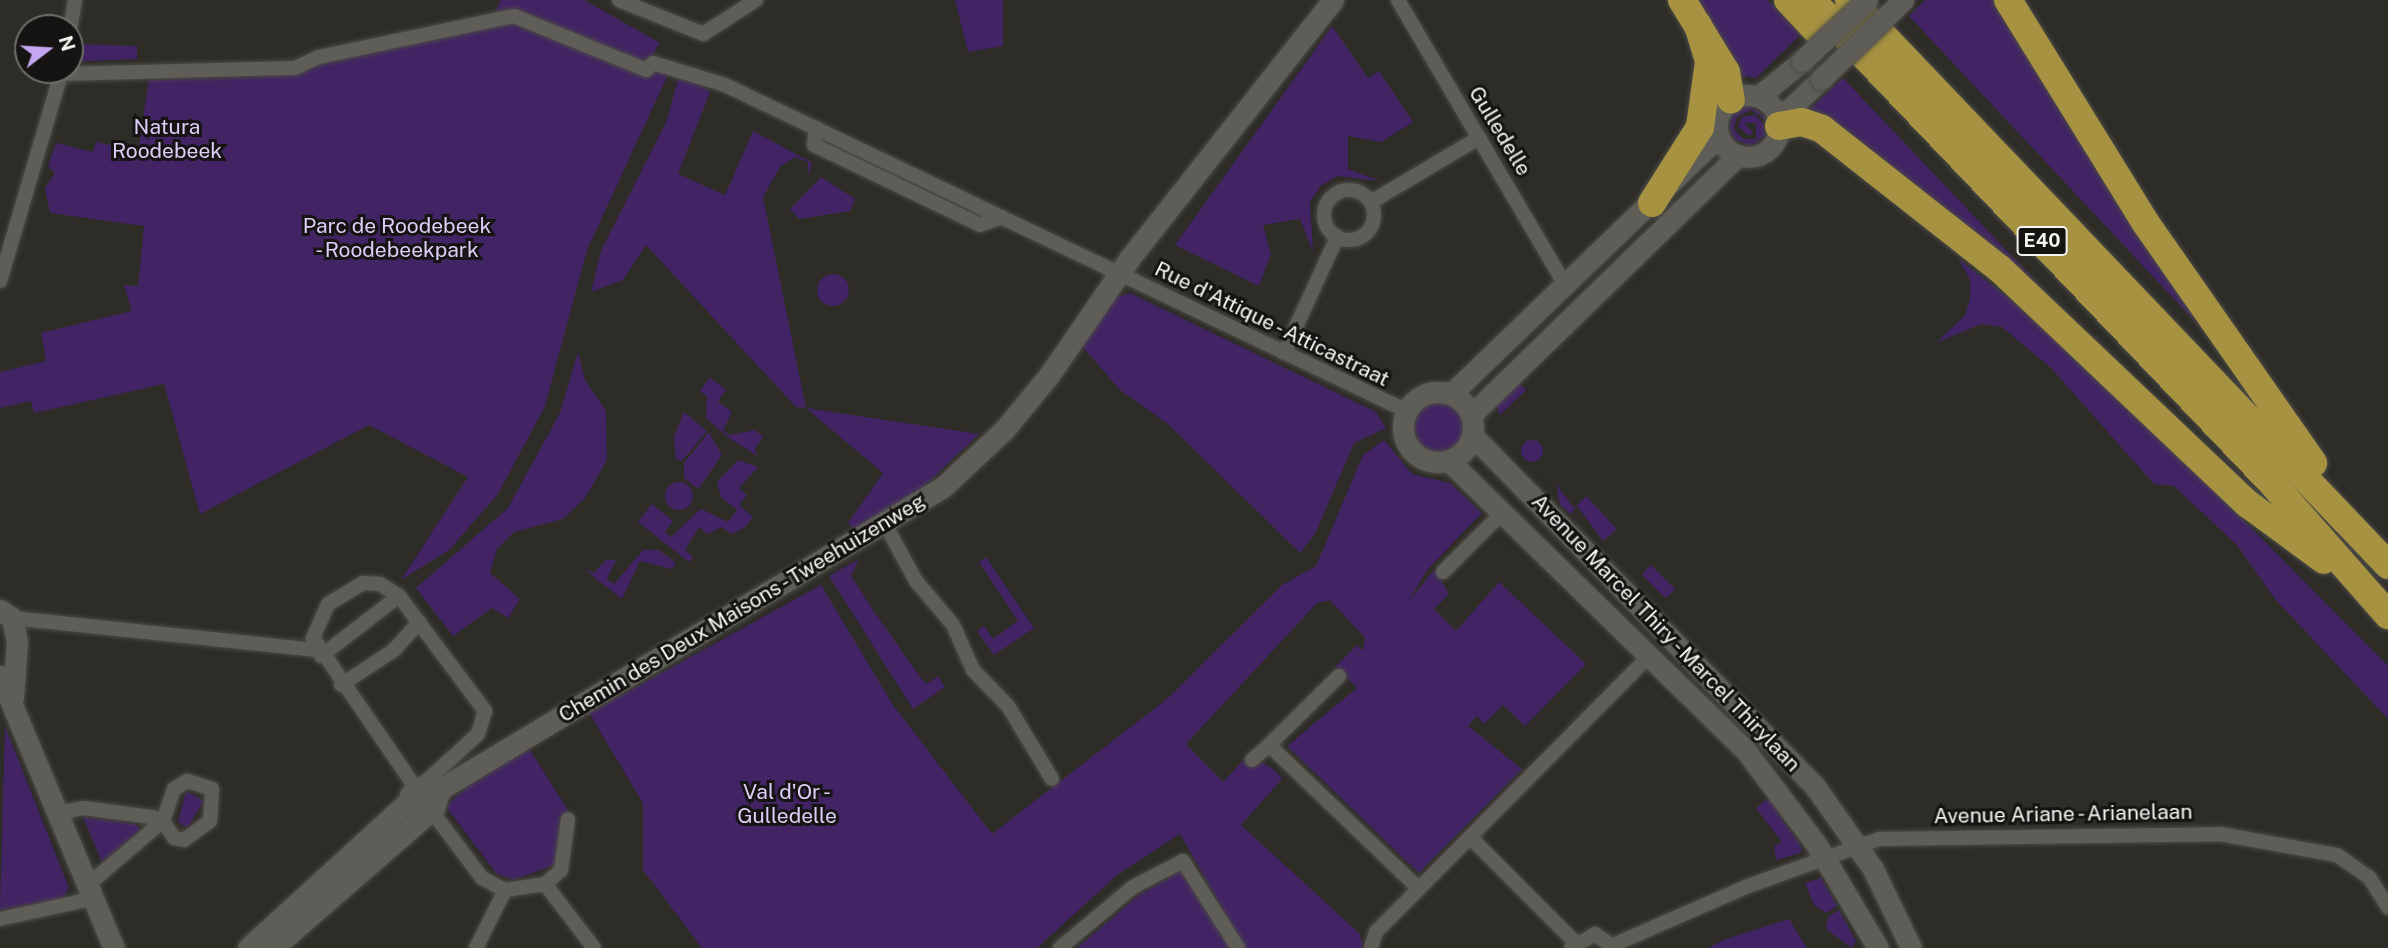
<!DOCTYPE html>
<style>
body{margin:0}
#map{position:relative;width:2388px;height:948px;overflow:hidden;background:#2d2c27;font-family:"Public Sans",sans-serif}
div>[style]{position:absolute}
[style*='--x']{left:calc(var(--x)*1px);top:calc(var(--y)*1px);width:calc(var(--w)*1px);rotate:calc(var(--a)*1deg)}
.green>*{inset:0;background:#422464;transform-origin:0 0}
.round{border-radius:50%}
.roads{filter:drop-shadow(0 0 2px #4c4b46) drop-shadow(0 0 2px #4c4b46)}
.street>*{height:14px;margin:-7px;padding:0 7px;transform-origin:7px;border-radius:7px;background:#5e5d57}
.street>.ring{margin:-7px;padding:0;box-sizing:content-box;background:none;border:14px solid #5e5d57;border-radius:50%}
.secondary>*{height:21px;margin:-10.5px;padding:0 10.5px;transform-origin:10.5px;border-radius:10.5px;background:#5e5d57}
.secondary>.ring{margin:-10.5px;padding:0;box-sizing:content-box;background:none;border:21px solid #5e5d57;border-radius:50%}
.highway>*{height:28px;margin:-14px;padding:0 14px;transform-origin:14px;border-radius:14px;background:#a69241}
.bridges{filter:drop-shadow(0 0 2px #4c4b46) drop-shadow(0 0 2px #4c4b46)}
.secondary-bridge>*{height:21px;margin:-10.5px;padding:0 10.5px;transform-origin:10.5px;border-radius:10.5px;background:#5e5d57}
span{translate:-50% -50%;white-space:nowrap;text-align:center;line-height:1.15;-webkit-text-stroke:6px #151412;paint-order:stroke}
.shield-label span{padding:2px 5px;background:#151412;border:2px solid;border-radius:5px;-webkit-text-stroke-width:0}
.shield-label{font-size:19px;color:#f5f4f1;font-weight:700}
.park-label{font-size:21px;color:#decef7}
.street-label{font-size:21px;color:#f5f4f1}
.north{position:absolute;left:14px;top:14px;width:70px;height:70px;box-sizing:border-box;background:#151412;border:2px solid #6f6e6b;border-radius:50%;rotate:73deg;font-size:19px;font-weight:700;line-height:28px;text-align:center;color:#f5f4f1}
.north::after{content:'';display:block;margin:auto;width:24px;height:32px;background:#c5a7f1;clip-path:polygon(50% 0,100% 100%,50% 72%,0 100%)}
</style>
<div id="map">
<div class="green">
<i style="clip-path:polygon(501px 0,584px 0,660px 43px,646px 66px,512px 11px,492px 17px)"></i>
<i style="clip-path:polygon(955px 0,1003px 0,1003px 46px,968px 52px)"></i>
<i style="clip-path:polygon(1694px 0,1767px 0,1801px 34px,1756px 78px,1734px 75px)"></i>
<i style="clip-path:polygon(1925px 0,1995px 0,2116px 202px,2204px 331px,1909px 16px)"></i>
<i style="clip-path:polygon(513px 21px,646px 72px,671px 68px,587px 250px,545px 406px,498px 494px,449px 550px,401px 580px,468px 477px,369px 425px,200px 514px,164px 384px,34px 413px,31px 401px,0 408px,0 372px,46px 361px,41px 333px,132px 311px,124px 285px,138px 286px,144px 226px,50px 213px,45px 188px,55px 173px,48px 166px,56px 143px,93px 152px,96px 142px,138px 151px,149px 80px,261px 77px)"></i>
<i style="clip-path:polygon(1332px 26px,1368px 78px,1379px 71px,1413px 122px,1381px 142px,1348px 136px,1348px 169px,1380px 181px,1337px 176px,1321px 186px,1310px 202px,1313px 252px,1300px 219px,1263px 225px,1271px 254px,1259px 286px,1175px 245px)"></i>
<i style="clip-path:polygon(76px 44px,137px 46px,137px 59px,72px 62px)"></i>
<i style="clip-path:polygon(680px 71px,710px 92px,678px 174px,725px 195px,753px 131px,811px 162px,811px 167px,808px 176px,808px 162px,795px 157px,780px 167px,763px 197px,806px 408px,979px 434px,919px 491px,855px 530px,848px 523px,883px 473px,806px 408px,796px 407px,646px 245px,623px 280px,591px 292px,601px 251px,667px 120px)"></i>
<i style="clip-path:polygon(1843px 78px,2099px 348px,1808px 110px)"></i>
<i style="clip-path:polygon(evenodd,1750px 105px,1769px 121px,1767px 134px,1752px 146px,1734px 139px,1729px 127px,1732px 114px,1750px 105px,1751px 110px,1764px 119px,1767px 131px,1765px 138px,1764px 124px,1755px 115px,1742px 117px,1738px 126px,1749px 136px,1753px 132px,1744px 123px,1756px 123px,1756px 139px,1743px 139px,1734px 129px,1737px 117px,1751px 110px)"></i>
<i style="clip-path:polygon(821px 177px,855px 199px,850px 211px,799px 219px,790px 209px)"></i>
<i style="clip-path:polygon(1958px 259px,2069px 344px,2388px 666px,2388px 719px,2275px 599px,2237px 545px,2174px 486px,2154px 484px,2051px 368px,2002px 327px,1981px 324px,1936px 343px,1965px 315px,1970px 299px,1970px 279px)"></i>
<i class="round" style="left:817px;top:274px;width:32px;height:32px"></i>
<i style="clip-path:polygon(1130px 293px,1376px 412px,1386px 428px,1354px 443px,1315px 534px,1300px 553px,1168px 424px,1120px 390px,1082px 346px,1115px 298px)"></i>
<i style="clip-path:polygon(578px 352px,585px 380px,606px 411px,607px 460px,585px 498px,563px 519px,514px 532px,497px 549px,490px 573px,520px 599px,508px 618px,492px 608px,453px 636px,416px 588px,508px 508px,560px 413px)"></i>
<i style="clip-path:polygon(710px 377px,726px 390px,718px 401px,732px 412px,723px 430px,729px 435px,755px 430px,763px 437px,755px 448px,757px 456px,728px 437px,706px 418px,707px 396px,700px 391px)"></i>
<i style="clip-path:polygon(1519px 383px,1526px 390px,1500px 415px,1496px 406px)"></i>
<i class="round" style="left:1415px;top:402px;width:50px;height:50px"></i>
<i style="clip-path:polygon(684px 412px,707px 431px,682px 461px,676px 459px,674px 437px)"></i>
<i style="clip-path:polygon(709px 432px,722px 455px,698px 489px,684px 478px,684px 463px)"></i>
<i class="round" style="left:1521px;top:440px;width:22px;height:22px"></i>
<i style="clip-path:polygon(1384px 440px,1412px 474px,1450px 483px,1482px 513px,1427px 570px,1408px 602px,1435px 569px,1449px 594px,1434px 609px,1456px 631px,1499px 582px,1586px 664px,1525px 726px,1503px 705px,1484px 724px,1477px 716px,1468px 726px,1522px 769px,1419px 873px,1287px 746px,1357px 688px,1336px 666px,1357px 645px,1363px 651px,1365px 638px,1330px 600px,1317px 603px,1186px 744px,1223px 782px,1248px 755px,1275px 770px,1282px 779px,1241px 825px,1360px 934px,1363px 948px,1245px 948px,1180px 834px,1117px 875px,1037px 948px,702px 948px,643px 870px,643px 803px,589px 713px,821px 585px,893px 705px,992px 834px,1167px 699px,1282px 585px,1316px 566px,1363px 455px)"></i>
<i style="clip-path:polygon(738px 460px,758px 467px,739px 488px,747px 495px,739px 505px,753px 517px,744px 528px,731px 534px,722px 527px,708px 534px,699px 527px,685px 550px,693px 557px,689px 562px,638px 522px,652px 504px,673px 521px,665px 532px,671px 537px,701px 509px,728px 522px,737px 510px,721px 497px,717px 482px)"></i>
<i class="round" style="left:665px;top:482px;width:28px;height:28px"></i>
<i style="clip-path:polygon(1556px 484px,1574px 508px,1586px 496px,1617px 529px,1603px 541px,1577px 506px,1571px 514px,1560px 505px)"></i>
<i style="clip-path:polygon(643px 550px,659px 550px,676px 563px,672px 569px,640px 561px,622px 599px,584px 569px,594px 573px,606px 560px,616px 560px,607px 579px,614px 584px)"></i>
<i style="clip-path:polygon(986px 557px,1034px 628px,994px 655px,977px 631px,984px 626px,993px 639px,1018px 621px,979px 562px)"></i>
<i style="clip-path:polygon(859px 559px,851px 576px,875px 613px,921px 678px,927px 684px,938px 676px,945px 687px,913px 709px,829px 576px)"></i>
<i style="left:1651px;top:565px;width:34px;height:13px;rotate:45deg"></i>
<i style="clip-path:polygon(5px 726px,69px 888px,63px 898px,0 910px)"></i>
<i style="clip-path:polygon(527px 746px,572px 816px,557px 864px,514px 880px,497px 874px,446px 807px,480px 774px)"></i>
<i style="clip-path:polygon(186px 791px,204px 801px,187px 828px,178px 822px)"></i>
<i style="clip-path:polygon(1768px 798px,1801px 846px,1801px 853px,1776px 860px,1774px 846px,1782px 842px,1756px 808px)"></i>
<i style="clip-path:polygon(83px 817px,136px 824px,140px 830px,102px 862px)"></i>
<i style="clip-path:polygon(1185px 868px,1232px 948px,1077px 948px,1139px 895px)"></i>
<i style="clip-path:polygon(1821px 878px,1837px 906px,1826px 913px,1814px 905px,1805px 883px)"></i>
<i style="clip-path:polygon(1839px 910px,1856px 941px,1852px 948px,1826px 929px,1828px 917px)"></i>
<i style="clip-path:polygon(1789px 919px,1807px 948px,1708px 948px,1723px 940px)"></i>
</div>
<div class="roads">
<div class="street">
<i style="--x:619;--y:0;--w:91;--a:22"></i>
<i style="--x:703;--y:34;--w:63;--a:-32.7"></i>
<i style="--x:1398;--y:0;--w:330;--a:59.6"></i>
<i style="--x:70;--y:29;--w:29;--a:-80"></i>
<i style="--x:61;--y:74;--w:234;--a:-1.5"></i>
<i style="--x:295;--y:68;--w:26;--a:-25"></i>
<i style="--x:319;--y:57;--w:199;--a:-11.9"></i>
<i style="--x:514;--y:16;--w:143;--a:22.2"></i>
<i style="--x:646;--y:70;--w:10;--a:-45"></i>
<i style="--x:653;--y:63;--w:75;--a:17"></i>
<i style="--x:725;--y:85;--w:756;--a:25.55"></i>
<i style="--x:816;--y:128;--w:17;--a:97"></i>
<i style="--x:814;--y:145;--w:184;--a:25.7"></i>
<i style="--x:980;--y:225;--w:23;--a:-20"></i>
<i class="ring" style="left:1324px;top:190px;width:36px;height:36px"></i>
<i style="--x:1371;--y:202;--w:126;--a:-30.7"></i>
<i style="--x:0;--y:281;--w:220;--a:-73.6"></i>
<i style="--x:1284;--y:353;--w:128;--a:-65.4"></i>
<i style="--x:886;--y:526;--w:63;--a:61.4"></i>
<i style="--x:916;--y:581;--w:57;--a:49.9"></i>
<i style="--x:953;--y:625;--w:49;--a:66"></i>
<i style="--x:973;--y:670;--w:50;--a:45.8"></i>
<i style="--x:1008;--y:706;--w:85;--a:58.9"></i>
<i style="--x:1443;--y:572;--w:85;--a:-45"></i>
<i style="--x:12;--y:618;--w:307;--a:6"></i>
<i style="--x:321;--y:656;--w:98;--a:-37.6"></i>
<i style="--x:1339;--y:676;--w:98;--a:135.4"></i>
<i style="--x:1269;--y:745;--w:207;--a:43.8"></i>
<i style="--x:341;--y:685;--w:64;--a:-33.4"></i>
<i style="--x:394;--y:650;--w:38;--a:-48"></i>
<i style="--x:1252;--y:760;--w:23;--a:-41"></i>
<i style="--x:415;--y:787;--w:181;--a:-124.4"></i>
<i style="--x:313;--y:638;--w:37;--a:-66"></i>
<i style="--x:328;--y:604;--w:41;--a:-31"></i>
<i style="--x:363;--y:583;--w:17;--a:3"></i>
<i style="--x:380;--y:584;--w:22;--a:32"></i>
<i style="--x:399;--y:596;--w:144;--a:53.2"></i>
<i style="--x:485;--y:711;--w:24;--a:107"></i>
<i style="--x:478;--y:734;--w:74;--a:137.7"></i>
<i style="--x:431;--y:810;--w:85;--a:53.1"></i>
<i style="--x:482;--y:878;--w:26;--a:28"></i>
<i style="--x:505;--y:890;--w:40;--a:-8.5"></i>
<i style="--x:545;--y:884;--w:21;--a:-41"></i>
<i style="--x:561;--y:870;--w:51;--a:-82.2"></i>
<i style="--x:57;--y:813;--w:26;--a:-11"></i>
<i style="--x:83;--y:808;--w:69;--a:7.5"></i>
<i style="--x:151;--y:817;--w:13;--a:18"></i>
<i style="--x:163;--y:821;--w:20;--a:57"></i>
<i style="--x:174;--y:838;--w:10;--a:11"></i>
<i style="--x:184;--y:840;--w:32;--a:-36"></i>
<i style="--x:210;--y:821;--w:32;--a:-86"></i>
<i style="--x:212;--y:789;--w:26;--a:-162"></i>
<i style="--x:187;--y:781;--w:15;--a:148"></i>
<i style="--x:174;--y:789;--w:34;--a:109"></i>
<i style="--x:163;--y:821;--w:96;--a:139.7"></i>
<i style="--x:1470;--y:837;--w:148;--a:45"></i>
<i style="--x:545;--y:884;--w:81;--a:52.6"></i>
<i style="--x:0;--y:919;--w:93;--a:-12.4"></i>
<i style="--x:1613;--y:945;--w:147;--a:-23.6"></i>
<i style="--x:1748;--y:886;--w:139;--a:-19.7"></i>
<i style="--x:1879;--y:839;--w:341;--a:-0.8"></i>
<i style="--x:2220;--y:834;--w:119;--a:10.2"></i>
<i style="--x:2337;--y:855;--w:39;--a:35"></i>
<i style="--x:2369;--y:877;--w:36;--a:58"></i>
<i style="--x:476;--y:948;--w:65;--a:-63.4"></i>
<i style="--x:1060;--y:948;--w:95;--a:-39.9"></i>
<i style="--x:1133;--y:887;--w:56;--a:-27.5"></i>
<i style="--x:1183;--y:861;--w:103;--a:57.7"></i>
<i style="--x:1371;--y:948;--w:17;--a:-73"></i>
<i style="--x:1376;--y:932;--w:391;--a:-45.3"></i>
<i style="--x:1571;--y:948;--w:28;--a:-30"></i>
<i style="--x:1595;--y:934;--w:24;--a:35"></i>
</div>
<div class="secondary">
<i class="ring" style="left:1717px;top:95px;width:41px;height:41px"></i>
<i style="--x:1759;--y:96;--w:55;--a:-39.1"></i>
<i style="--x:1779;--y:119;--w:58;--a:-43.6"></i>
<i class="ring" style="left:1403px;top:392px;width:49px;height:49px"></i>
<i style="--x:1451;--y:394;--w:372;--a:-43.9"></i>
<i style="--x:1471;--y:415;--w:373;--a:-44.2"></i>
<i style="--x:1473;--y:436;--w:488;--a:45.7"></i>
<i style="--x:1814;--y:785;--w:103;--a:54.9"></i>
<i style="--x:1873;--y:869;--w:88;--a:64.3"></i>
<i style="--x:1449;--y:461;--w:415;--a:44.3"></i>
<i style="--x:1746;--y:751;--w:116;--a:53"></i>
<i style="--x:1816;--y:844;--w:121;--a:59.2"></i>
<i style="--x:0;--y:610;--w:14;--a:34"></i>
<i style="--x:12;--y:618;--w:25;--a:78"></i>
<i style="--x:17;--y:642;--w:56;--a:94.1"></i>
<i style="--x:0;--y:676;--w:295;--a:67.3"></i>
<i style="--x:437;--y:791;--w:590;--a:-31"></i>
<i style="--x:943;--y:487;--w:83;--a:-43.1"></i>
<i style="--x:1004;--y:430;--w:72;--a:-50.6"></i>
<i style="--x:1050;--y:374;--w:140;--a:-55.5"></i>
<i style="--x:1129;--y:259;--w:330;--a:-51.8"></i>
<i style="--x:248;--y:948;--w:219;--a:-42.4"></i>
<i style="--x:273;--y:948;--w:213;--a:-41"></i>
<i style="--x:434;--y:808;--w:14;--a:-73"></i>
<i style="--x:438;--y:795;--w:16;--a:-135"></i>
<i style="--x:427;--y:784;--w:20;--a:147"></i>
<i style="--x:410;--y:795;--w:21;--a:53"></i>
</div>
<div class="highway">
<i style="--x:1682;--y:0;--w:84;--a:58.6"></i>
<i style="--x:1726;--y:72;--w:28;--a:80"></i>
<i style="--x:1788;--y:0;--w:42;--a:46.9"></i>
<i style="--x:1811;--y:0;--w:668;--a:46.34"></i>
<i style="--x:2272;--y:483;--w:176;--a:48.7"></i>
<i style="--x:1849;--y:0;--w:781;--a:46.35"></i>
<i style="--x:2008;--y:0;--w:261;--a:58.3"></i>
<i style="--x:2145;--y:222;--w:294;--a:55.1"></i>
<i style="--x:1779;--y:126;--w:23;--a:-10"></i>
<i style="--x:1802;--y:122;--w:21;--a:19"></i>
<i style="--x:1822;--y:129;--w:226;--a:38.2"></i>
<i style="--x:2000;--y:269;--w:342;--a:43.5"></i>
<i style="--x:2248;--y:504;--w:94;--a:36.4"></i>
<i style="--x:1652;--y:203;--w:90;--a:-57.7"></i>
<i style="--x:1700;--y:127;--w:67;--a:-82.2"></i>
<i style="--x:1709;--y:61;--w:37;--a:-107"></i>
</div>
</div>
<div class="bridges">
<div class="secondary-bridge">
<i style="--x:1802;--y:61;--w:89;--a:-43.2"></i>
<i style="--x:1821;--y:79;--w:114;--a:-43.9"></i>
</div>
</div>
<div class="shield-label">
<span style="left:2042px;top:241px">E40</span>
</div>
<div class="park-label">
<span style="left:167px;top:139px">Natura<br>Roodebeek</span>
<span style="left:397px;top:238px">Parc de Roodebeek<br>- Roodebeekpark</span>
<span style="left:787px;top:804px">Val d'Or -<br>Gulledelle</span>
</div>
<div class="street-label">
<span style="left:1500px;top:131px;rotate:59deg">Gulledelle</span>
<span style="left:1272px;top:324px;rotate:26deg">Rue d'Attique - Atticastraat</span>
<span style="left:742px;top:608px;rotate:-31deg">Chemin des Deux Maisons - Tweehuizenweg</span>
<span style="left:1666px;top:633px;rotate:46deg">Avenue Marcel Thiry - Marcel Thirylaan</span>
<span style="left:2063px;top:814px;rotate:-1deg">Avenue Ariane - Arianelaan</span>
</div>
<div class="north">N</div>
</div>
